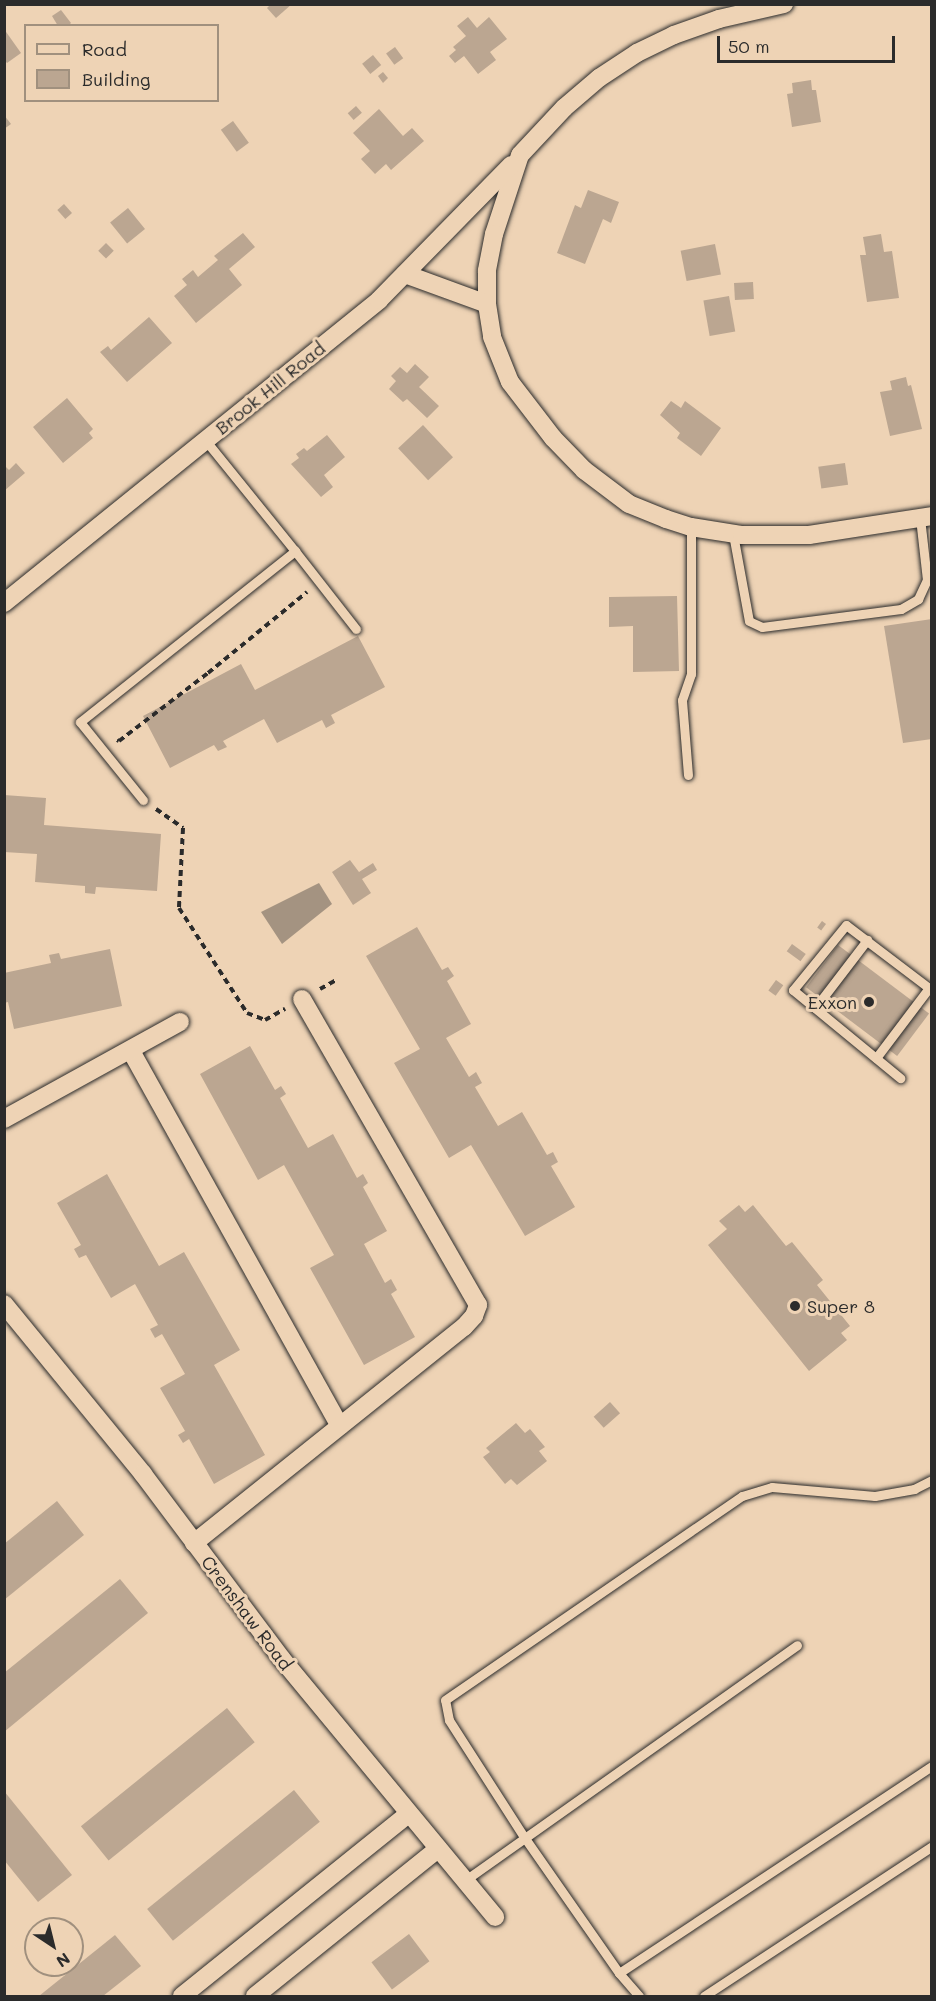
<!DOCTYPE html>
<style>
body{margin:0}
#map{position:relative;width:936px;height:2001px;overflow:hidden;background:#eed3b5;font-family:Mali,sans-serif}
div>[style]{position:absolute}
[style*='--x']{left:calc(var(--x)*1px);top:calc(var(--y)*1px);width:calc(var(--w)*1px);rotate:calc(var(--a)*1deg)}
.water>*{inset:0;background:#a49381}
.building>*{inset:0;background:#bba691;transform-origin:0 0}
.path>*{height:4px;margin-top:-2px;transform-origin:0;background:repeating-linear-gradient(90deg,#2b2b2b 0 6px,transparent 0 10.5px)}
.roads{filter:drop-shadow(0 0 2px #2b2b2b) drop-shadow(0 0 2px #2b2b2b)}
.service>*{height:9px;margin:-4.5px;padding:0 4.5px;transform-origin:4.5px;border-radius:4.5px;background:#eed3b5}
.minor>*{height:18px;margin:-9px;padding:0 9px;transform-origin:9px;border-radius:9px;background:#eed3b5}
.dots>*{width:16px;height:16px;translate:-50% -50%;box-sizing:border-box;border:3px solid #eed3b5;border-radius:50%}
span{translate:-50% -50%;white-space:nowrap;text-align:center;line-height:1.15;-webkit-text-stroke:6px #eed3b5;paint-order:stroke}
.street-label{font-size:18px;color:#2b2b2b}
.poi-label{font-size:18px;color:#2b2b2b}
.right{translate:-100% -50%;text-align:right}
.left{translate:0 -50%;text-align:left}
.frame{position:absolute;inset:0;border:6px solid #2b2b2b;pointer-events:none}
.legend{position:absolute;left:24px;top:24px;width:195px;height:78px;box-sizing:border-box;background:#eed3b5;border:2px solid #a0907e;margin:0;padding:8px 10px;list-style:none;font-size:18px;color:#2b2b2b}
.legend li{display:flex;align-items:center;gap:12px;height:30px}
.legend b{width:30px;border:2px solid #a0907e}
.north{position:absolute;left:24px;top:1917px;width:60px;height:60px;box-sizing:border-box;background:#eed3b5;border:2px solid #a0907e;border-radius:50%;rotate:145deg;font-size:16px;font-weight:700;line-height:24px;text-align:center;color:#2b2b2b}
.north::after{content:'';display:block;margin:auto;width:21px;height:27px;background:#2b2b2b;clip-path:polygon(50% 0,100% 100%,50% 72%,0 100%)}
.scale{position:absolute;left:717px;top:36px;width:178px;height:27px;box-sizing:border-box;border:3px solid #2b2b2b;border-top:0;padding-left:8px;font-size:18px;line-height:21px;white-space:nowrap;color:#2b2b2b;-webkit-text-stroke:4px #eed3b5;paint-order:stroke}
</style>
<div id="map">
<div class="water">
<i style="clip-path:polygon(319px 883px,332px 904px,282px 944px,261px 912px)"></i>
</div>
<div class="building">
<i style="clip-path:polygon(271px 4px,292px 4px,276px 18px,267px 8px)"></i>
<i style="clip-path:polygon(61px 10px,71px 23px,68px 26px,58px 26px,52px 16px)"></i>
<i style="clip-path:polygon(468px 17px,477px 28px,489px 17px,507px 39px,490px 52px,496px 60px,478px 74px,464px 56px,455px 63px,449px 56px,456px 50px,453px 47px,466px 36px,457px 26px)"></i>
<i style="clip-path:polygon(4px 29px,21px 53px,7px 63px,4px 60px)"></i>
<i style="left:395px;top:47px;width:14px;height:11px;rotate:54deg"></i>
<i style="left:373px;top:55px;width:13px;height:14px;rotate:51deg"></i>
<i style="clip-path:polygon(383px 72px,388px 78px,383px 83px,378px 76px)"></i>
<i style="clip-path:polygon(811px 80px,812px 90px,816px 90px,821px 122px,792px 127px,787px 94px,793px 93px,792px 83px)"></i>
<i style="left:356px;top:106px;width:9px;height:11px;rotate:49deg"></i>
<i style="clip-path:polygon(379px 109px,403px 136px,412px 128px,424px 141px,391px 170px,386px 164px,375px 174px,361px 159px,370px 151px,353px 133px)"></i>
<i style="clip-path:polygon(4px 115px,11px 124px,4px 129px)"></i>
<i style="left:233px;top:121px;width:27px;height:15px;rotate:54deg"></i>
<i style="clip-path:polygon(588px 190px,619px 202px,611px 223px,603px 219px,585px 264px,557px 253px,575px 205px,581px 208px)"></i>
<i style="left:64px;top:204px;width:12px;height:9px;rotate:48deg"></i>
<i style="left:128px;top:208px;width:27px;height:23px;rotate:51deg"></i>
<i style="clip-path:polygon(243px 233px,255px 247px,229px 269px,242px 285px,196px 323px,174px 296px,187px 285px,182px 279px,193px 270px,198px 277px,218px 260px,214px 256px)"></i>
<i style="clip-path:polygon(881px 234px,884px 252px,892px 251px,899px 298px,867px 302px,860px 255px,866px 255px,863px 237px)"></i>
<i style="left:106px;top:243px;width:11px;height:11px;rotate:45deg"></i>
<i style="left:715px;top:244px;width:31px;height:35px;rotate:79deg"></i>
<i style="left:753px;top:282px;width:17px;height:19px;rotate:87deg"></i>
<i style="left:729px;top:296px;width:36px;height:26px;rotate:80deg"></i>
<i style="clip-path:polygon(149px 317px,172px 343px,127px 382px,100px 352px,108px 346px,111px 350px)"></i>
<i style="clip-path:polygon(415px 364px,429px 377px,419px 387px,439px 406px,427px 418px,407px 399px,403px 402px,389px 389px,396px 381px,391px 376px,400px 367px,407px 373px)"></i>
<i style="clip-path:polygon(906px 377px,908px 386px,911px 385px,922px 429px,890px 436px,880px 392px,892px 390px,890px 381px)"></i>
<i style="clip-path:polygon(67px 398px,93px 429px,89px 433px,93px 438px,63px 463px,33px 427px)"></i>
<i style="clip-path:polygon(671px 401px,681px 408px,685px 401px,721px 428px,701px 456px,677px 438px,680px 433px,660px 415px)"></i>
<i style="left:423px;top:425px;width:44px;height:34px;rotate:47deg"></i>
<i style="clip-path:polygon(327px 435px,345px 457px,324px 475px,333px 487px,321px 497px,291px 464px,299px 458px,296px 454px,304px 448px,307px 451px)"></i>
<i style="clip-path:polygon(16px 463px,25px 473px,4px 491px,4px 465px,9px 470px)"></i>
<i style="left:845px;top:463px;width:22px;height:27px;rotate:82deg"></i>
<i style="clip-path:polygon(677px 596px,679px 671px,633px 672px,633px 626px,609px 627px,609px 597px)"></i>
<i style="clip-path:polygon(932px 619px,932px 739px,903px 743px,884px 626px)"></i>
<i style="clip-path:polygon(358px 636px,385px 687px,331px 715px,335px 723px,326px 728px,322px 720px,277px 743px,264px 719px,223px 741px,227px 747px,218px 751px,214px 745px,170px 768px,143px 716px,241px 664px,255px 690px)"></i>
<i style="clip-path:polygon(4px 795px,46px 798px,44px 825px,161px 834px,157px 891px,96px 887px,95px 894px,85px 893px,85px 886px,35px 882px,37px 854px,4px 852px)"></i>
<i style="clip-path:polygon(350px 860px,359px 872px,373px 863px,377px 870px,362px 879px,371px 893px,353px 905px,332px 872px)"></i>
<i style="left:822px;top:921px;width:5px;height:8px;rotate:37deg"></i>
<i style="clip-path:polygon(417px 927px,442px 970px,448px 967px,454px 976px,447px 981px,471px 1024px,446px 1038px,469px 1077px,476px 1072px,482px 1083px,475px 1087px,498px 1126px,522px 1112px,547px 1155px,553px 1152px,558px 1162px,551px 1166px,575px 1207px,525px 1236px,471px 1145px,449px 1158px,394px 1063px,420px 1049px,366px 956px)"></i>
<i style="left:792px;top:944px;width:17px;height:9px;rotate:36deg"></i>
<i style="left:838px;top:945px;width:114px;height:53px;rotate:37deg"></i>
<i style="clip-path:polygon(110px 949px,122px 1006px,14px 1029px,8px 1002px,4px 1003px,4px 973px,51px 963px,49px 955px,59px 953px,61px 959px)"></i>
<i style="left:776px;top:980px;width:9px;height:13px;rotate:36deg"></i>
<i style="clip-path:polygon(250px 1046px,275px 1090px,281px 1086px,286px 1094px,280px 1098px,308px 1148px,333px 1134px,357px 1178px,363px 1174px,368px 1183px,363px 1187px,387px 1231px,364px 1244px,385px 1283px,391px 1279px,397px 1290px,391px 1294px,415px 1337px,364px 1365px,310px 1268px,334px 1255px,284px 1165px,258px 1180px,200px 1074px)"></i>
<i style="clip-path:polygon(107px 1174px,159px 1266px,184px 1252px,240px 1350px,214px 1365px,265px 1455px,214px 1484px,189px 1439px,183px 1443px,178px 1435px,185px 1431px,160px 1388px,185px 1374px,162px 1334px,155px 1338px,150px 1329px,158px 1325px,135px 1284px,111px 1298px,86px 1255px,79px 1258px,74px 1249px,81px 1245px,57px 1203px)"></i>
<i style="clip-path:polygon(739px 1205px,745px 1212px,753px 1205px,786px 1246px,792px 1242px,823px 1280px,817px 1285px,850px 1326px,841px 1333px,847px 1340px,809px 1371px,708px 1245px,727px 1229px,719px 1221px)"></i>
<i style="left:610px;top:1402px;width:15px;height:22px;rotate:48deg"></i>
<i style="clip-path:polygon(516px 1423px,525px 1433px,530px 1429px,545px 1447px,539px 1451px,547px 1461px,517px 1485px,511px 1479px,505px 1484px,483px 1457px,490px 1452px,486px 1448px)"></i>
<i style="clip-path:polygon(57px 1501px,84px 1535px,4px 1600px,4px 1544px)"></i>
<i style="clip-path:polygon(120px 1579px,148px 1613px,4px 1732px,4px 1673px)"></i>
<i style="left:227px;top:1708px;width:44px;height:188px;rotate:51deg"></i>
<i style="left:294px;top:1790px;width:41px;height:189px;rotate:51deg"></i>
<i style="clip-path:polygon(4px 1791px,72px 1875px,38px 1902px,4px 1860px)"></i>
<i style="left:409px;top:1934px;width:34px;height:47px;rotate:53deg"></i>
<i style="clip-path:polygon(115px 1935px,141px 1966px,103px 1996px,39px 1996px)"></i>
</div>
<div class="path">
<i style="--x:117;--y:740;--w:2;--a:27"></i>
<i style="--x:119;--y:741;--w:112;--a:-37.4"></i>
<i style="--x:208;--y:673;--w:128;--a:-39.3"></i>
<i style="--x:156;--y:809;--w:33;--a:35"></i>
<i style="--x:183;--y:828;--w:80;--a:92.9"></i>
<i style="--x:179;--y:908;--w:125;--a:57.1"></i>
<i style="--x:247;--y:1013;--w:19;--a:21"></i>
<i style="--x:265;--y:1020;--w:23;--a:-29"></i>
<i style="--x:320;--y:989;--w:18;--a:-29"></i>
</div>
<div class="roads">
<div class="service">
<i style="--x:733;--y:534;--w:88;--a:79.6"></i>
<i style="--x:749;--y:621;--w:14;--a:25"></i>
<i style="--x:762;--y:627;--w:140;--a:-7.4"></i>
<i style="--x:901;--y:609;--w:20;--a:-30"></i>
<i style="--x:918;--y:599;--w:21;--a:-65"></i>
<i style="--x:927;--y:580;--w:62;--a:-96.4"></i>
<i style="--x:295;--y:551;--w:99;--a:52"></i>
<i style="--x:688;--y:775;--w:75;--a:-94.6"></i>
<i style="--x:682;--y:700;--w:28;--a:-71"></i>
<i style="--x:691;--y:674;--w:147;--a:-90"></i>
<i style="--x:143;--y:800;--w:100;--a:-128.9"></i>
<i style="--x:80;--y:722;--w:275;--a:-38.5"></i>
<i style="--x:295;--y:551;--w:141;--a:-129"></i>
<i style="--x:815;--y:1008;--w:86;--a:-52.6"></i>
<i style="--x:876;--y:1058;--w:88;--a:-52.9"></i>
<i style="--x:929;--y:988;--w:104;--a:-142.8"></i>
<i style="--x:846;--y:925;--w:84;--a:129.2"></i>
<i style="--x:793;--y:990;--w:139;--a:39.4"></i>
<i style="--x:464;--y:1881;--w:408;--a:-35.3"></i>
<i style="--x:619;--y:1973;--w:375;--a:-33.5"></i>
<i style="--x:639;--y:1996;--w:30;--a:-131"></i>
<i style="--x:619;--y:1973;--w:166;--a:-124.9"></i>
<i style="--x:524;--y:1837;--w:139;--a:-122.7"></i>
<i style="--x:449;--y:1720;--w:20;--a:-101"></i>
<i style="--x:445;--y:1700;--w:360;--a:-34.5"></i>
<i style="--x:742;--y:1496;--w:31;--a:-17"></i>
<i style="--x:772;--y:1487;--w:103;--a:5"></i>
<i style="--x:875;--y:1496;--w:40;--a:-10"></i>
<i style="--x:914;--y:1489;--w:20;--a:-27"></i>
<i style="--x:704;--y:1996;--w:273;--a:-33.3"></i>
</div>
<div class="minor">
<i style="--x:784;--y:4;--w:67;--a:167"></i>
<i style="--x:719;--y:19;--w:48;--a:160.4"></i>
<i style="--x:674;--y:35;--w:41;--a:154.1"></i>
<i style="--x:637;--y:53;--w:45;--a:146.7"></i>
<i style="--x:599;--y:78;--w:46;--a:139.4"></i>
<i style="--x:564;--y:108;--w:64;--a:133.1"></i>
<i style="--x:520;--y:155;--w:83;--a:108.2"></i>
<i style="--x:494;--y:234;--w:38;--a:101"></i>
<i style="--x:487;--y:271;--w:33;--a:90"></i>
<i style="--x:487;--y:304;--w:33;--a:81"></i>
<i style="--x:492;--y:337;--w:48;--a:68.2"></i>
<i style="--x:510;--y:382;--w:71;--a:52.5"></i>
<i style="--x:553;--y:438;--w:45;--a:45.9"></i>
<i style="--x:584;--y:470;--w:56;--a:37.1"></i>
<i style="--x:629;--y:504;--w:40;--a:22"></i>
<i style="--x:666;--y:519;--w:26;--a:18"></i>
<i style="--x:691;--y:527;--w:52;--a:8.9"></i>
<i style="--x:742;--y:535;--w:67;--a:0"></i>
<i style="--x:809;--y:535;--w:124;--a:-8.8"></i>
<i style="--x:405;--y:274;--w:87;--a:20.1"></i>
<i style="--x:4;--y:603;--w:482;--a:-38.9"></i>
<i style="--x:379;--y:300;--w:189;--a:-45.6"></i>
<i style="--x:131;--y:1051;--w:429;--a:60.9"></i>
<i style="--x:4;--y:1119;--w:201;--a:-28.9"></i>
<i style="--x:4;--y:1304;--w:220;--a:50.7"></i>
<i style="--x:143;--y:1474;--w:230;--a:53.1"></i>
<i style="--x:281;--y:1658;--w:336;--a:50.4"></i>
<i style="--x:194;--y:1543;--w:346;--a:-38.7"></i>
<i style="--x:464;--y:1327;--w:15;--a:-48"></i>
<i style="--x:474;--y:1316;--w:12;--a:-70"></i>
<i style="--x:478;--y:1305;--w:353;--a:-119.9"></i>
<i style="--x:182;--y:1996;--w:290;--a:-38.8"></i>
<i style="--x:255;--y:1996;--w:235;--a:-38.8"></i>
</div>
</div>
<div class="dots">
<i style="left:869px;top:1002px;background:#2b2b2b"></i>
<i style="left:795px;top:1306px;background:#2b2b2b"></i>
</div>
<div class="street-label">
<span style="left:270px;top:388px;rotate:-39deg">Brook Hill Road</span>
<span style="left:247px;top:1613px;rotate:53deg">Crenshaw Road</span>
</div>
<div class="poi-label">
<span class="right" style="left:857px;top:1002px">Exxon</span>
<span class="left" style="left:807px;top:1306px">Super 8</span>
</div>
<div class="frame"></div>
<ul class="legend">
<li><b style="height:8px;background:#eed3b5"></b>Road</li>
<li><b style="height:16px;background:#bba691"></b>Building</li>
</ul>
<div class="north">N</div>
<div class="scale">50 m</div>
</div>
